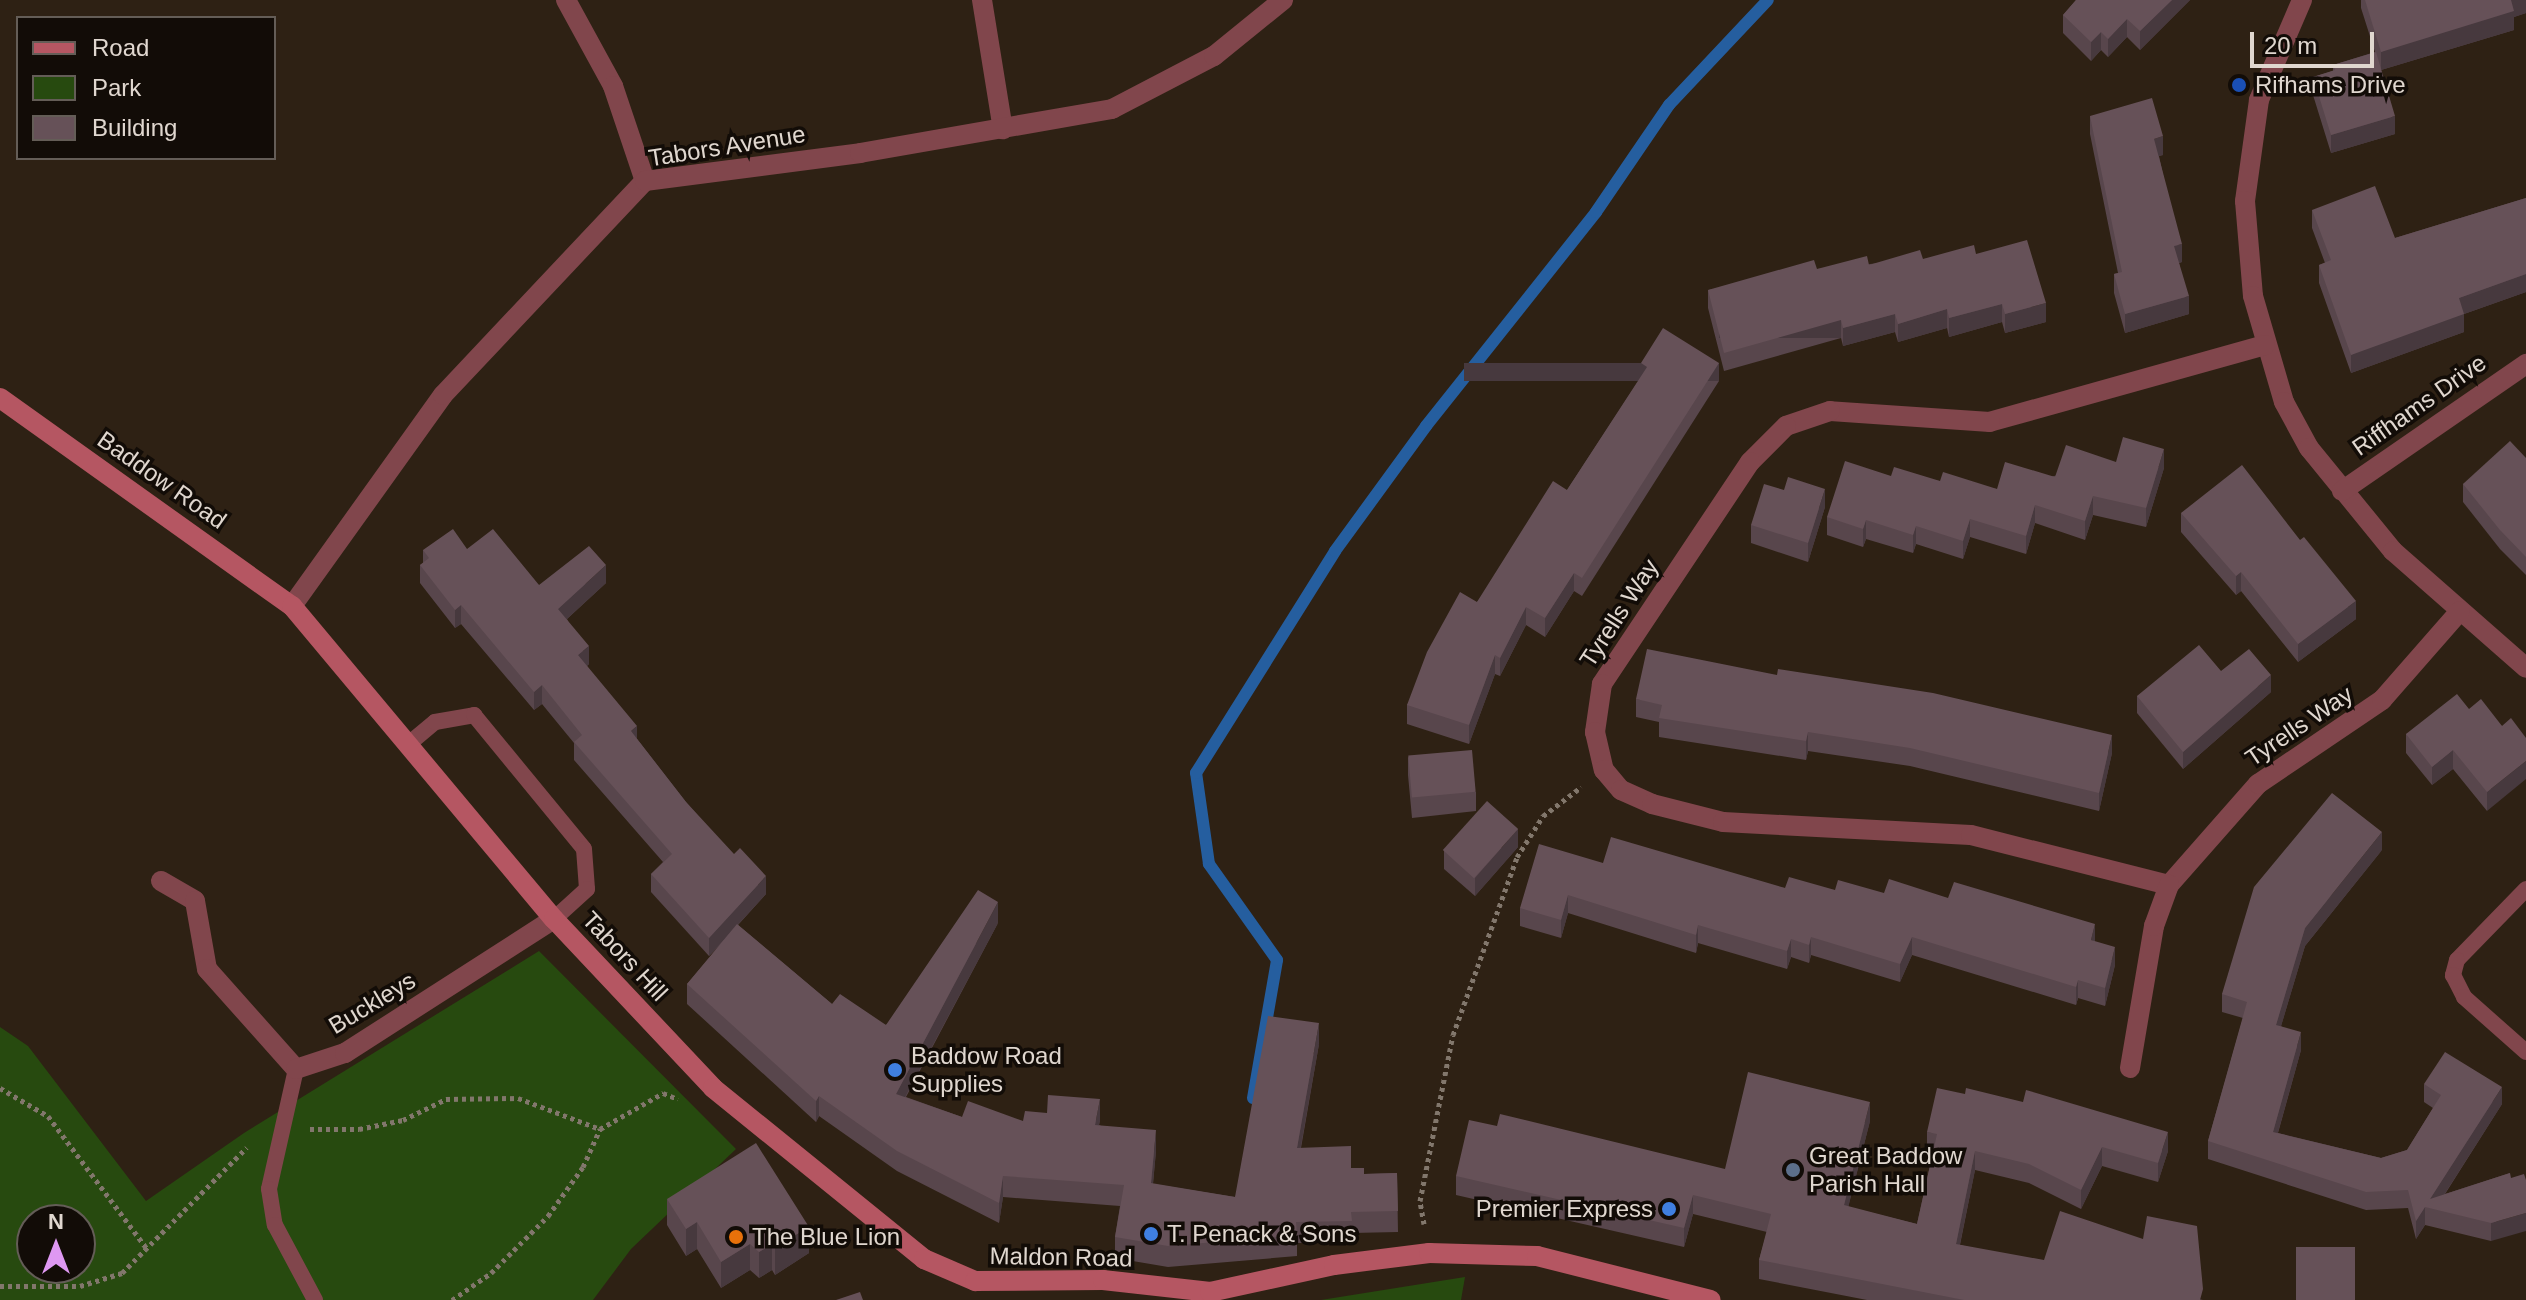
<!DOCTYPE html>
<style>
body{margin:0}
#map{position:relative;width:2526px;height:1300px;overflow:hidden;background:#2e2114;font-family:Arial,sans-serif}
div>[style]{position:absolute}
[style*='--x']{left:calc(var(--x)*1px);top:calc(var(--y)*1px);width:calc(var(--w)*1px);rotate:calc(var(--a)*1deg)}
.green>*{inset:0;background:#274a0f}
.stream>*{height:12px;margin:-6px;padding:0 6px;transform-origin:6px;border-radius:6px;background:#255e9f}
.path>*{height:5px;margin-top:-2.5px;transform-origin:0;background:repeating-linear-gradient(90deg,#82776c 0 4px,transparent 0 8px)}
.lane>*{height:16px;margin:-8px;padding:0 8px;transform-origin:8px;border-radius:8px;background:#81464c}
.street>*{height:20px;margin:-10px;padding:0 10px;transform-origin:10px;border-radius:10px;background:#81464c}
.secondary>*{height:20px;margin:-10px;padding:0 10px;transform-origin:10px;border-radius:10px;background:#b55662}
.wall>*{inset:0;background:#58464c}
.shaded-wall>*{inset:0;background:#47393e;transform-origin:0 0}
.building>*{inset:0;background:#665158;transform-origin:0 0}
.dots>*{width:22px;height:22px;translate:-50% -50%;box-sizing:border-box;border:4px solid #120c07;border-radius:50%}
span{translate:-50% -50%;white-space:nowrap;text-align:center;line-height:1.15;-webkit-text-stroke:7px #120c07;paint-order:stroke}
.poi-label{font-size:24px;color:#e0d7cf}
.left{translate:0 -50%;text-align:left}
.right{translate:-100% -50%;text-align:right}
.street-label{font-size:24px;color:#e0d7cf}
.legend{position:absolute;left:16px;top:16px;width:260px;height:144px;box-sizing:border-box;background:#120c07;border:2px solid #645d57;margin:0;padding:10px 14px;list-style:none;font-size:24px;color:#e0d7cf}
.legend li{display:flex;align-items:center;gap:16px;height:40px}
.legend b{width:40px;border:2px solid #645d57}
.north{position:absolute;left:16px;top:1204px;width:80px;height:80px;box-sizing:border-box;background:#120c07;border:2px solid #645d57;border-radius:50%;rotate:0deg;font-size:22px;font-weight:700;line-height:32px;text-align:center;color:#e0d7cf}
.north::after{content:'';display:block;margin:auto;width:28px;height:36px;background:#de98f2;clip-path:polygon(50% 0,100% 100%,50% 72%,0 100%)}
.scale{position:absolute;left:2250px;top:32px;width:124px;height:36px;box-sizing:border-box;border:4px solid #e0d7cf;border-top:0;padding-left:10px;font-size:24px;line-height:28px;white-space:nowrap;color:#e0d7cf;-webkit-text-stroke:6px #120c07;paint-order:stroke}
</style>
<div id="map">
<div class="green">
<i style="clip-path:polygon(evenodd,539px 951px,736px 1149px,631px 1249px,593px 1300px,0 1300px,0 1027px,28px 1046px,146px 1201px,244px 1133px,539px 951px,32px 1220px,80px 1220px,80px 1268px,32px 1268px,32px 1220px)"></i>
<i style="clip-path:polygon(1465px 1277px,1461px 1300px,1321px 1300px)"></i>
</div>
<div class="stream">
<i style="--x:1253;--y:1098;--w:140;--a:-80.1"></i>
<i style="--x:1277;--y:960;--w:118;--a:-125.3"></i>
<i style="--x:1209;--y:864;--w:92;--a:-98.1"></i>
<i style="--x:1196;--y:773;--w:262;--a:-57.9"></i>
<i style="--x:1335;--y:551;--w:155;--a:-53.9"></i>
<i style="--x:1426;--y:426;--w:273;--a:-51.5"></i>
<i style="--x:1596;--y:212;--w:130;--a:-55.7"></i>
<i style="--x:1669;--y:105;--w:144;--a:-46.7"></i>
</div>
<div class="path">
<i style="--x:0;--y:1088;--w:56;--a:30.3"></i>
<i style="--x:48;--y:1116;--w:166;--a:53.3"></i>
<i style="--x:310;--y:1129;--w:49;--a:0"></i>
<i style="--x:359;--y:1129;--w:45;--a:-11.6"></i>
<i style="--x:403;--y:1120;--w:48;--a:-26"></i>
<i style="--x:446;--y:1099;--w:72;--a:-0.8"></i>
<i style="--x:518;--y:1098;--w:88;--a:20.7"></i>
<i style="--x:600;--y:1129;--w:73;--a:-29.7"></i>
<i style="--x:663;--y:1093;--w:16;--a:22"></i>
<i style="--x:1424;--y:1224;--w:23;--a:-100"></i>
<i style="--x:1420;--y:1201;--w:169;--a:-78.8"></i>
<i style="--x:1453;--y:1035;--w:189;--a:-70.2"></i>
<i style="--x:1517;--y:857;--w:49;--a:-57.6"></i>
<i style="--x:1543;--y:816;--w:48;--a:-37.3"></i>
<i style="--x:0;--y:1286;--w:80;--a:0"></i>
<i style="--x:80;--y:1286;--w:44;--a:-17.2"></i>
<i style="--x:122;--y:1273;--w:177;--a:-45.2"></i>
<i style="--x:452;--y:1300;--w:47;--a:-34.7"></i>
<i style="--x:491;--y:1273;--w:81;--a:-45"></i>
<i style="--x:548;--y:1216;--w:60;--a:-54.5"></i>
<i style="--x:583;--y:1167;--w:42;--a:-65.9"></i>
</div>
<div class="lane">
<i style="--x:411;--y:742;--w:31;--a:-40"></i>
<i style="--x:435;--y:722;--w:40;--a:-10"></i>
<i style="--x:474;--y:715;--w:173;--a:50.6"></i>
<i style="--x:584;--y:849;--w:40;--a:85.7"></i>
<i style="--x:587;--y:889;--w:45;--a:137.7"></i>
<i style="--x:2526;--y:889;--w:99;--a:134.2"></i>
<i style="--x:2457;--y:960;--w:16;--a:105"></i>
<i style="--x:2453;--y:975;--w:25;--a:63"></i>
<i style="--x:2464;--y:997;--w:83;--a:41.6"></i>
<i style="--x:296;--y:1069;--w:123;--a:102.7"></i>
<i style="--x:269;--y:1189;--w:36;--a:81"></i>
<i style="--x:275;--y:1225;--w:85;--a:61.9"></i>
</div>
<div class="street">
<i style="--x:566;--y:0;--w:98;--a:61.3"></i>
<i style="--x:613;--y:86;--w:100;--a:71.4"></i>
<i style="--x:982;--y:0;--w:131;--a:80.8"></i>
<i style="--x:2302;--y:0;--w:109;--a:113.3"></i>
<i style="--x:2259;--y:100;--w:102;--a:97.9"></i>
<i style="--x:2245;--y:201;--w:95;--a:85.2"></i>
<i style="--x:2253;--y:296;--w:110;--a:73.7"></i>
<i style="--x:2284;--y:402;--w:52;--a:61.5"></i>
<i style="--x:2309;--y:448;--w:133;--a:50.8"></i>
<i style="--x:2393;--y:551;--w:177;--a:41.3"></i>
<i style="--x:2265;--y:345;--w:286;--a:164.4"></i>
<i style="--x:1990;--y:422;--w:160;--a:-176.1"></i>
<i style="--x:1830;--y:411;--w:46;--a:161.2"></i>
<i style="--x:1786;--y:426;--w:51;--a:135"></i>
<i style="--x:1750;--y:462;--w:267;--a:123.7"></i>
<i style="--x:1602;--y:684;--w:49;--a:98.3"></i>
<i style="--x:1595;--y:732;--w:39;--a:77"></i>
<i style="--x:1604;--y:770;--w:26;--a:50"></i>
<i style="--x:1621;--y:790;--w:34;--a:24"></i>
<i style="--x:1652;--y:804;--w:73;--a:14.2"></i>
<i style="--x:1723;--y:822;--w:248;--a:3"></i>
<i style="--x:1971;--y:835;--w:204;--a:14.2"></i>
<i style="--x:2169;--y:885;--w:135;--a:-48.6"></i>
<i style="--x:2258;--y:784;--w:150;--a:-34.1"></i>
<i style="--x:2382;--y:700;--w:118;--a:-48.8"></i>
<i style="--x:2342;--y:491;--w:224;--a:-34.6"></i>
<i style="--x:292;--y:606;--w:259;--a:-54.4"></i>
<i style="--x:443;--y:395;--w:294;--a:-46.7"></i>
<i style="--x:645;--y:181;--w:217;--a:-7.4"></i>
<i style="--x:860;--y:153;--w:256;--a:-9.9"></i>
<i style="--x:1112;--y:109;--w:115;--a:-27.5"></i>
<i style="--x:1214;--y:56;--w:89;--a:-39.1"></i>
<i style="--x:161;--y:881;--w:39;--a:30"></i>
<i style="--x:195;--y:901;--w:69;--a:80"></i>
<i style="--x:207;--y:969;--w:134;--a:48.3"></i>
<i style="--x:296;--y:1069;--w:52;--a:-18.1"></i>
<i style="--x:345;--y:1053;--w:248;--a:-32.7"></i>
<i style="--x:2130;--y:1068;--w:144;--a:-80.4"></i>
<i style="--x:2154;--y:926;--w:44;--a:-69.9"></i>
</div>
<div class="secondary">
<i style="--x:0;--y:398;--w:359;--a:35.5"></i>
<i style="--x:292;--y:606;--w:408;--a:50.1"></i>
<i style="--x:554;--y:919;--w:232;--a:46.7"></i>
<i style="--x:713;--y:1088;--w:272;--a:39"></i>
<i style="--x:924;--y:1259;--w:56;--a:23.3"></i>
<i style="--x:975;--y:1281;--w:128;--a:-0.4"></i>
<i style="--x:1103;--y:1280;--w:108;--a:6.4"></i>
<i style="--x:1210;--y:1292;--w:127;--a:-12.3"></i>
<i style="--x:1334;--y:1265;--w:96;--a:-7.2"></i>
<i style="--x:1429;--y:1253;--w:108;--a:1.6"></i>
<i style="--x:1537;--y:1256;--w:179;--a:14.2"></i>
</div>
<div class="wall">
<i style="clip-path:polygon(2076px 0,2190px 0,2140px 50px,2127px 37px,2108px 57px,2101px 50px,2091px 61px,2063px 33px,2063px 15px)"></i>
<i style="clip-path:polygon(2361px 0,2526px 0,2526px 13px,2514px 17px,2514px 30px,2381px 70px,2395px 134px,2331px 153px,2313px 95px,2313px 77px,2333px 71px,2333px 65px,2375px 52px,2361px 8px)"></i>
<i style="clip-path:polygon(2090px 116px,2163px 155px,2159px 156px,2182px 262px,2179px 263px,2189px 314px,2125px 333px,2114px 293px,2114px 274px,2118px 273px,2090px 134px)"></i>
<i style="clip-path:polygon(2526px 198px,2526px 292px,2464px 314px,2464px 332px,2351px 373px,2319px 283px,2319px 265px,2325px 263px,2312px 228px,2312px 210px,2395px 238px)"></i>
<i style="clip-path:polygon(1976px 254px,2046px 322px,2005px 333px,2002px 322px,1949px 337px,1947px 328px,1898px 342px,1895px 332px,1843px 346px,1841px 338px,1724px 371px,1708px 308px,1708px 290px,1817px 269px)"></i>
<i style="clip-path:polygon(1641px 363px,1719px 381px,1582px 596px,1574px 591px,1545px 637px,1526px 625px,1500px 676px,1495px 674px,1469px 744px,1407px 724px,1407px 705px,1477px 602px,1567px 490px,1641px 377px)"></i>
<i style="clip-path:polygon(2526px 458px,2526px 575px,2500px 549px,2463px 502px,2463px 484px)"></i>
<i style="clip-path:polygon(2116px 462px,2164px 468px,2146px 527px,2093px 515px,2085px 540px,2035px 523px,2026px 554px,1970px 537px,1963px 559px,1916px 544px,1913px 553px,1866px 539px,1863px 547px,1827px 535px,1827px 517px,1891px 476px,1940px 481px,1997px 489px)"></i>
<i style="clip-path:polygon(1825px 507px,1808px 562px,1751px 543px,1751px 525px)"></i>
<i style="clip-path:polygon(2181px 513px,2300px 540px,2356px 619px,2298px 662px,2241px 591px,2236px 595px,2181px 532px)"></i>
<i style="clip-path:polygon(467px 549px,539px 585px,606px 583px,567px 619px,589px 664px,587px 666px,637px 739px,686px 802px,766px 894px,738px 925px,832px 1004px,886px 1025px,998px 923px,906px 1097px,962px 1117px,1023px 1121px,1100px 1120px,1099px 1125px,1156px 1151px,1153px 1184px,1235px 1197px,1319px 1044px,1301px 1148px,1364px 1174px,1397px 1173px,1398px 1232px,1352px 1233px,1352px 1242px,1297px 1243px,1297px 1256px,1168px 1267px,1115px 1258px,1115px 1237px,1120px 1206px,1003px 1197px,999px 1223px,897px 1171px,819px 1116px,816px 1122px,687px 1004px,687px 984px,721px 944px,709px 956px,651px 892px,651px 874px,663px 862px,574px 760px,574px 743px,542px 704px,534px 710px,461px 624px,455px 628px,420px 583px,420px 565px,423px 563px,423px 550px)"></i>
<i style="clip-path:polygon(2221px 671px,2271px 692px,2183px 769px,2137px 713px,2137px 696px)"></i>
<i style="clip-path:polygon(1636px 699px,2112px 753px,2099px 811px,1910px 766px,1808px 751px,1806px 760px,1659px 737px,1659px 722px,1636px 717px)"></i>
<i style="clip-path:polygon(2469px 709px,2502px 726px,2487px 811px,2453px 769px,2432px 785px,2406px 753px,2406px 734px)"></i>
<i style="clip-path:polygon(1408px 757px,1476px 792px,1476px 811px,1412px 818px,1408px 775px)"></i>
<i style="clip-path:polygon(1518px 847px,1475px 896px,1444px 869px,1444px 851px)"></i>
<i style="clip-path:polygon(2382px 850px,2305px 946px,2281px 1026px,2301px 1050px,2278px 1133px,2381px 1158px,2407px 1150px,2433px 1108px,2424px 1102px,2424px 1084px,2502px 1104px,2445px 1194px,2510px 1173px,2491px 1241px,2425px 1225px,2416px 1239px,2408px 1208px,2366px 1210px,2208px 1159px,2208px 1141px,2243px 1018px,2222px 1012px,2222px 994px)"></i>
<i style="clip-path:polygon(1603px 863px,1785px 888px,1835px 890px,1948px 898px,2095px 942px,2115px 965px,2105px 1006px,2078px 998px,2076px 1005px,1912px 955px,1900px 982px,1811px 955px,1809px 963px,1791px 957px,1787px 969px,1698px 943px,1696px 953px,1568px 913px,1561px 938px,1520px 926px,1520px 908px)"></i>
<i style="clip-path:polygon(1870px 1121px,1848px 1207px,1917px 1224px,1933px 1152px,1927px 1151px,1927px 1132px,2168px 1151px,2158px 1182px,2102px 1166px,2081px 1209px,2029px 1183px,1975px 1170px,1960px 1245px,2203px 1300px,1867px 1300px,1759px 1279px,1759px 1260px,1767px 1232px,1693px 1214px,1684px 1247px,1456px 1195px,1456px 1176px,1725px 1169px)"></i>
<i style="clip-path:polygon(667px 1199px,809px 1253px,775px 1275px,772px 1270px,759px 1278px,750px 1270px,721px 1288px,697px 1249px,686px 1256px,667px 1225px)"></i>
</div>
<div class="shaded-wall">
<i style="clip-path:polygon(2172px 0,2190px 0,2140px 50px,2140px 31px)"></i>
<i style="clip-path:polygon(2511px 0,2526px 0,2526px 13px,2514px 17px,2514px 30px,2381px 70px,2381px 52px)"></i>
<i style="clip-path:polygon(2127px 19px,2127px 37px,2108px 57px,2108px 39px)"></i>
<i style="clip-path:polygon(2101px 32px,2101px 50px,2091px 61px,2091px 42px)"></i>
<i style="clip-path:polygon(2395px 116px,2395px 134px,2331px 153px,2331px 135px)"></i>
<i style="clip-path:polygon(2163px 136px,2163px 155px,2154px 157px,2154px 139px)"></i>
<i style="clip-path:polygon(2182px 244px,2182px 262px,2174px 264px,2174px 246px)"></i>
<i style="clip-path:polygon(2526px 274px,2526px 292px,2464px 314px,2464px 332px,2351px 373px,2351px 355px,2459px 298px)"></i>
<i style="clip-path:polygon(2189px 296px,2189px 314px,2125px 333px,2125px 314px)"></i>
<i style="clip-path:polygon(2046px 303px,2046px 322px,2005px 333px,2005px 314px)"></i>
<i style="clip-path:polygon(2002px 304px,2002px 322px,1949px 337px,1949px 318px)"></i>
<i style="clip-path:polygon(1947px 309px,1947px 328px,1898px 342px,1898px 324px)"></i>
<i style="clip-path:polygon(1895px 314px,1895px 332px,1843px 346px,1843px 328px)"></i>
<i style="left:1841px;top:320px;width:18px;height:122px;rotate:90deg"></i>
<i style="left:1719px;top:363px;width:18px;height:255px;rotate:90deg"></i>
<i style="clip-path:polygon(2164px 449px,2164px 468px,2146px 527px,2146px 508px)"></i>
<i style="clip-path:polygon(1825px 489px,1825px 507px,1808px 562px,1808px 543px)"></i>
<i style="clip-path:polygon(2093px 496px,2093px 515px,2085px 540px,2085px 521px)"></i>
<i style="clip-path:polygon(2035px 505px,2035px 523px,2026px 554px,2026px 536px)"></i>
<i style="clip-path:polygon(1970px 519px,1970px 537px,1963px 559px,1963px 541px)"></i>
<i style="clip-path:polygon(1866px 520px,1866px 539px,1863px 547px,1863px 529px)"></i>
<i style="clip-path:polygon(1916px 526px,1916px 544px,1913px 553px,1913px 535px)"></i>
<i style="clip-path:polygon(606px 565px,606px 583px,558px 627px,558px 609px)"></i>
<i style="clip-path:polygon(2241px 572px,2241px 591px,2236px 595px,2236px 576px)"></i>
<i style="clip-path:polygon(1574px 573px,1574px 591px,1545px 637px,1545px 618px)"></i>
<i style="clip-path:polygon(2356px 601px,2356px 619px,2298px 662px,2298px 644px)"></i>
<i style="clip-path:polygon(461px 605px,461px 624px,455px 628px,455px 610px)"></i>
<i style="clip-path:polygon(1526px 607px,1526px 625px,1500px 676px,1500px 658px)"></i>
<i style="clip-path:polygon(589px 646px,589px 664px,578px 673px,578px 655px)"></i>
<i style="clip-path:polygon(1495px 655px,1495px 674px,1469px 744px,1469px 725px)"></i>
<i style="clip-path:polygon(2271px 675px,2271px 692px,2183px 769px,2183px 752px)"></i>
<i style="clip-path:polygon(542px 685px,542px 704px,534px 710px,534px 692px)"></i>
<i style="clip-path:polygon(637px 726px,637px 744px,631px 731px)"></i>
<i style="clip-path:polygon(1808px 732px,1808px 751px,1806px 760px,1806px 741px)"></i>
<i style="clip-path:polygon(2112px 735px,2112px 753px,2099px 811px,2099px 793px)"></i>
<i style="clip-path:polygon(2453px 750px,2453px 769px,2432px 785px,2432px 767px)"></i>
<i style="clip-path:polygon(2526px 761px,2526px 779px,2487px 811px,2487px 792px)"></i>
<i style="clip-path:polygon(1518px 829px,1518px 847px,1475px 896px,1475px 878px)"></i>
<i style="clip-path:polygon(2382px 832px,2382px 850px,2305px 946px,2276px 1043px,2276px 1025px,2305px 928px)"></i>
<i style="clip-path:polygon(766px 876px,766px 894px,709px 956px,709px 938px)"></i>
<i style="clip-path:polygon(1568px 895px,1568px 913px,1561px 938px,1561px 920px)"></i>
<i style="clip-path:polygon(998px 902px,998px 923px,896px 1114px,896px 1094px)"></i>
<i style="clip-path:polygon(2095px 924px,2095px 942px,2091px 940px)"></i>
<i style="clip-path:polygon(1698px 925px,1698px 943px,1696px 953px,1696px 935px)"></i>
<i style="clip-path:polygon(1811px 937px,1811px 955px,1809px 963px,1809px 945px)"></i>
<i style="clip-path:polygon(1912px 937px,1912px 955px,1900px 982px,1900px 964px)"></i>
<i style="clip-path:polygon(1791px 939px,1791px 957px,1787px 969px,1787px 951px)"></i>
<i style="clip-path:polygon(2115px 947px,2115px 965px,2105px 1006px,2105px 988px)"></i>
<i style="clip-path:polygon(2078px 980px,2078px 998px,2076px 1005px,2076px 987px)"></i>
<i style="clip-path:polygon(1319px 1023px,1319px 1044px,1297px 1168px,1297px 1148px)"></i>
<i style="clip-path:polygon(2301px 1032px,2301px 1050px,2273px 1150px,2273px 1132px)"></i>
<i style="clip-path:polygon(2502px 1087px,2502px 1104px,2435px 1209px,2430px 1199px)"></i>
<i style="clip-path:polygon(819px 1096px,819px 1116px,816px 1122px,816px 1101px)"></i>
<i style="clip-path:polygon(1100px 1099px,1100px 1120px,1095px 1146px,1095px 1125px)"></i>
<i style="clip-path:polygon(1870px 1102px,1870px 1121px,1844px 1224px,1844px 1205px)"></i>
<i style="clip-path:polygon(1156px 1130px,1156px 1151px,1151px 1204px,1151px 1183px)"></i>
<i style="clip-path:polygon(2168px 1132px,2168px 1151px,2158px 1182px,2158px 1163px)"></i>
<i style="clip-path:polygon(2102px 1147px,2102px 1166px,2081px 1209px,2081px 1190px)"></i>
<i style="clip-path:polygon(1975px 1151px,1975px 1170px,1956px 1263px,1956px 1244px)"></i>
<i style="clip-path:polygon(1003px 1176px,1003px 1197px,999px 1223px,999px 1203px)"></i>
<i style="clip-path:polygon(1693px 1195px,1693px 1214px,1684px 1247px,1684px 1228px)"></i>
<i style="clip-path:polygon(2425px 1207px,2425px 1225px,2416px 1239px,2416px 1221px)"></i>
<i style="clip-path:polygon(2526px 1213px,2526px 1231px,2491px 1241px,2491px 1223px)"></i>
<i style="clip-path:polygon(697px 1222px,697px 1249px,686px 1256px,686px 1229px)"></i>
<i style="clip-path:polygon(809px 1227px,809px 1253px,775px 1275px,775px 1248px)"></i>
<i style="clip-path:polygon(750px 1244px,750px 1270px,721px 1288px,721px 1262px)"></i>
<i style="clip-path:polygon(772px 1244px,772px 1270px,759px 1278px,759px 1252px)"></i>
</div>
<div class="building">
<i style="clip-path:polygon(2076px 0,2172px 0,2140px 31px,2127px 19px,2108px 39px,2101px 32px,2091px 42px,2063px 15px)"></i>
<i style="clip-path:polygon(2365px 0,2511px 0,2514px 11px,2381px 52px)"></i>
<i style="clip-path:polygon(2376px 52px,2395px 116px,2331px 135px,2313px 77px,2335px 70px,2333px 65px)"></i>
<i style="clip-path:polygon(2152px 98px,2163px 136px,2154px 139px,2182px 244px,2174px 246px,2189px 296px,2125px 314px,2114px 274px,2122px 272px,2090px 116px)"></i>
<i style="clip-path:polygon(2375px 186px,2395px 238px,2526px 198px,2526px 274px,2459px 298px,2464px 314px,2351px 355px,2319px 265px,2331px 260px,2312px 210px)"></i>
<i style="clip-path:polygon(2027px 240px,2046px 303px,2005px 314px,2002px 304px,1949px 318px,1947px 309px,1898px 324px,1895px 314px,1843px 328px,1841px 320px,1724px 353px,1708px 290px,1814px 260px,1817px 269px,1867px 256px,1869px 265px,1920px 250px,1923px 259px,1974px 245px,1976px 254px)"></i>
<i style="clip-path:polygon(1663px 328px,1719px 363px,1582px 578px,1574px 573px,1545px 618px,1526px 607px,1500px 658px,1495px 655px,1469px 725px,1407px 705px,1427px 652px,1460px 592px,1477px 602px,1553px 481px,1567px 490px,1647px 367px,1641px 363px)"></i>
<i style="clip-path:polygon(2123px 437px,2164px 449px,2146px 508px,2093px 496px,2085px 521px,2035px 505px,2026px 536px,1970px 519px,1963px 541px,1916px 526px,1913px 535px,1866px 520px,1863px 529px,1827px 517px,1845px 461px,1891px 476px,1894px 467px,1940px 481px,1943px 472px,1997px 489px,2005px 462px,2055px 477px,2066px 445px,2116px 462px)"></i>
<i style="clip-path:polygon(2510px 441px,2526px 458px,2526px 557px,2500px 530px,2463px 484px)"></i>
<i style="clip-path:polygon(2242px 465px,2300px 540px,2304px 537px,2356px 601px,2298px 644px,2241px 572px,2236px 576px,2181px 513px)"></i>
<i style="clip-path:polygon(1788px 477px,1825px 489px,1808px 543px,1751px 525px,1764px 484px,1784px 490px)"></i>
<i style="clip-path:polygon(453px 529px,467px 549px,493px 529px,539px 585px,589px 546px,606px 565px,558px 609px,589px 646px,578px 655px,637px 726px,631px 731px,686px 802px,734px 854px,740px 848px,766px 876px,709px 938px,651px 874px,672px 854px,574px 742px,582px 735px,542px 685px,534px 692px,461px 605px,455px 610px,420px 565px,429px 558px,423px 550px)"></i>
<i style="clip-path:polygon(2199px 645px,2221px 671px,2249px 649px,2271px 675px,2183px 752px,2137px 696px)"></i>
<i style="clip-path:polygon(1647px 649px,1777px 675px,1778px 669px,1933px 693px,2112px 735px,2099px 793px,1910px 748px,1808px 732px,1806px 741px,1659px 718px,1662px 705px,1636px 699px)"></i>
<i style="clip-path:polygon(2457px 694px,2469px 709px,2481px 699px,2502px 726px,2511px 718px,2526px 738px,2526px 761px,2487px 792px,2453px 750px,2432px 767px,2406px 734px)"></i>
<i style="left:1472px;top:750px;width:42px;height:64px;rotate:85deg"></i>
<i style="clip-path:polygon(2332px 793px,2382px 832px,2305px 928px,2276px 1025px,2301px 1032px,2273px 1132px,2381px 1158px,2407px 1150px,2441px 1095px,2424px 1084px,2445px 1052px,2502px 1087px,2430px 1199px,2510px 1173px,2511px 1178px,2524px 1174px,2526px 1180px,2526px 1213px,2491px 1223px,2425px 1207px,2416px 1221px,2408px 1190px,2366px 1192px,2208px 1141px,2247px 1002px,2222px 994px,2254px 887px)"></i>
<i style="left:1487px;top:801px;width:42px;height:66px;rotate:42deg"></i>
<i style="clip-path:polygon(1611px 837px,1785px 888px,1789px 877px,1835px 890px,1838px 880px,1884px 893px,1889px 879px,1948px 898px,1954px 882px,2095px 924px,2091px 940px,2115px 947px,2105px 988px,2078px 980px,2076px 987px,1912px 937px,1900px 964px,1811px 937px,1809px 945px,1791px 939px,1787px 951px,1698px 925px,1696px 935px,1568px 895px,1561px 920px,1520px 908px,1539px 844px,1603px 863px)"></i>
<i style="clip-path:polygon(978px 890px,998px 902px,896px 1094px,962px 1117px,968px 1101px,1023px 1121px,1025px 1111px,1047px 1113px,1048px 1095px,1100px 1099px,1095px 1125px,1156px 1130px,1151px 1183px,1235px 1197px,1268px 1016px,1319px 1023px,1297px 1148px,1351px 1146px,1351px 1168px,1364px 1168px,1364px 1174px,1397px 1173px,1398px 1211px,1351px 1212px,1352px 1221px,1296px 1222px,1297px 1235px,1168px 1246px,1115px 1237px,1124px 1185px,1003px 1176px,999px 1203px,897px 1151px,819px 1096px,816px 1101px,687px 984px,737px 924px,832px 1004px,840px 994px,886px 1025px)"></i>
<i style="clip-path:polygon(1748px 1072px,1870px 1102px,1844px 1205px,1917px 1224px,1937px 1134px,1927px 1132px,1937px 1088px,1965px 1094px,1966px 1088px,2023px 1102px,2026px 1090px,2168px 1132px,2158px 1163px,2102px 1147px,2081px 1190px,2029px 1164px,1975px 1151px,1956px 1244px,2044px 1260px,2060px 1211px,2143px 1239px,2147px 1216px,2197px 1226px,2203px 1289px,2200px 1300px,1964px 1300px,1759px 1260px,1771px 1214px,1693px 1195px,1684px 1228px,1456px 1176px,1469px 1120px,1497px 1126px,1500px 1114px,1725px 1169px)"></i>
<i style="clip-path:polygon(756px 1143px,809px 1227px,775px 1248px,772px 1244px,759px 1252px,750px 1244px,721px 1262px,697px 1222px,686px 1229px,667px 1199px)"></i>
<i style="left:2296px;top:1247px;width:59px;height:53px"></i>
<i style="clip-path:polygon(860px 1292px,863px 1300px,836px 1300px)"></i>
</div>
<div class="dots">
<i style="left:2239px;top:85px;background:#1a4fb4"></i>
<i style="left:895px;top:1070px;background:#3f7fe0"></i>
<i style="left:1793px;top:1170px;background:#5c6f8a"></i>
<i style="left:1669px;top:1209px;background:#3f7fe0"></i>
<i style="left:1151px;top:1234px;background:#3f7fe0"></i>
<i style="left:736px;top:1237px;background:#e8710a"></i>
</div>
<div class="poi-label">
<span class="left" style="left:2255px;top:85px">Rifhams Drive</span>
<span class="left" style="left:911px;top:1070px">Baddow Road<br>Supplies</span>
<span class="left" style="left:1809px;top:1170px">Great Baddow<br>Parish Hall</span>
<span class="right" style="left:1653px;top:1209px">Premier Express</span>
<span class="left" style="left:1167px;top:1234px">T. Penack &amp; Sons</span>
<span class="left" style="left:752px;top:1237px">The Blue Lion</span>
</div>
<div class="street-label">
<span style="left:727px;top:146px;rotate:-9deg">Tabors Avenue</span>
<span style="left:2419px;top:405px;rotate:-35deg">Riffhams Drive</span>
<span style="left:162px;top:480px;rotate:35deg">Baddow Road</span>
<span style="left:1619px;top:613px;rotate:-57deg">Tyrells Way</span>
<span style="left:2299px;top:726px;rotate:-34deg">Tyrells Way</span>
<span style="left:625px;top:956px;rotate:47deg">Tabors Hill</span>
<span style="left:372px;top:1003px;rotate:-31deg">Buckleys</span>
<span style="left:1061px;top:1257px;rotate:1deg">Maldon Road</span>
</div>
<ul class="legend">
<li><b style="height:10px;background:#b55662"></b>Road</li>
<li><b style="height:22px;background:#274a0f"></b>Park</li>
<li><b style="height:22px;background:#665158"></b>Building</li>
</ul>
<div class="north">N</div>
<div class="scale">20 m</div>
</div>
